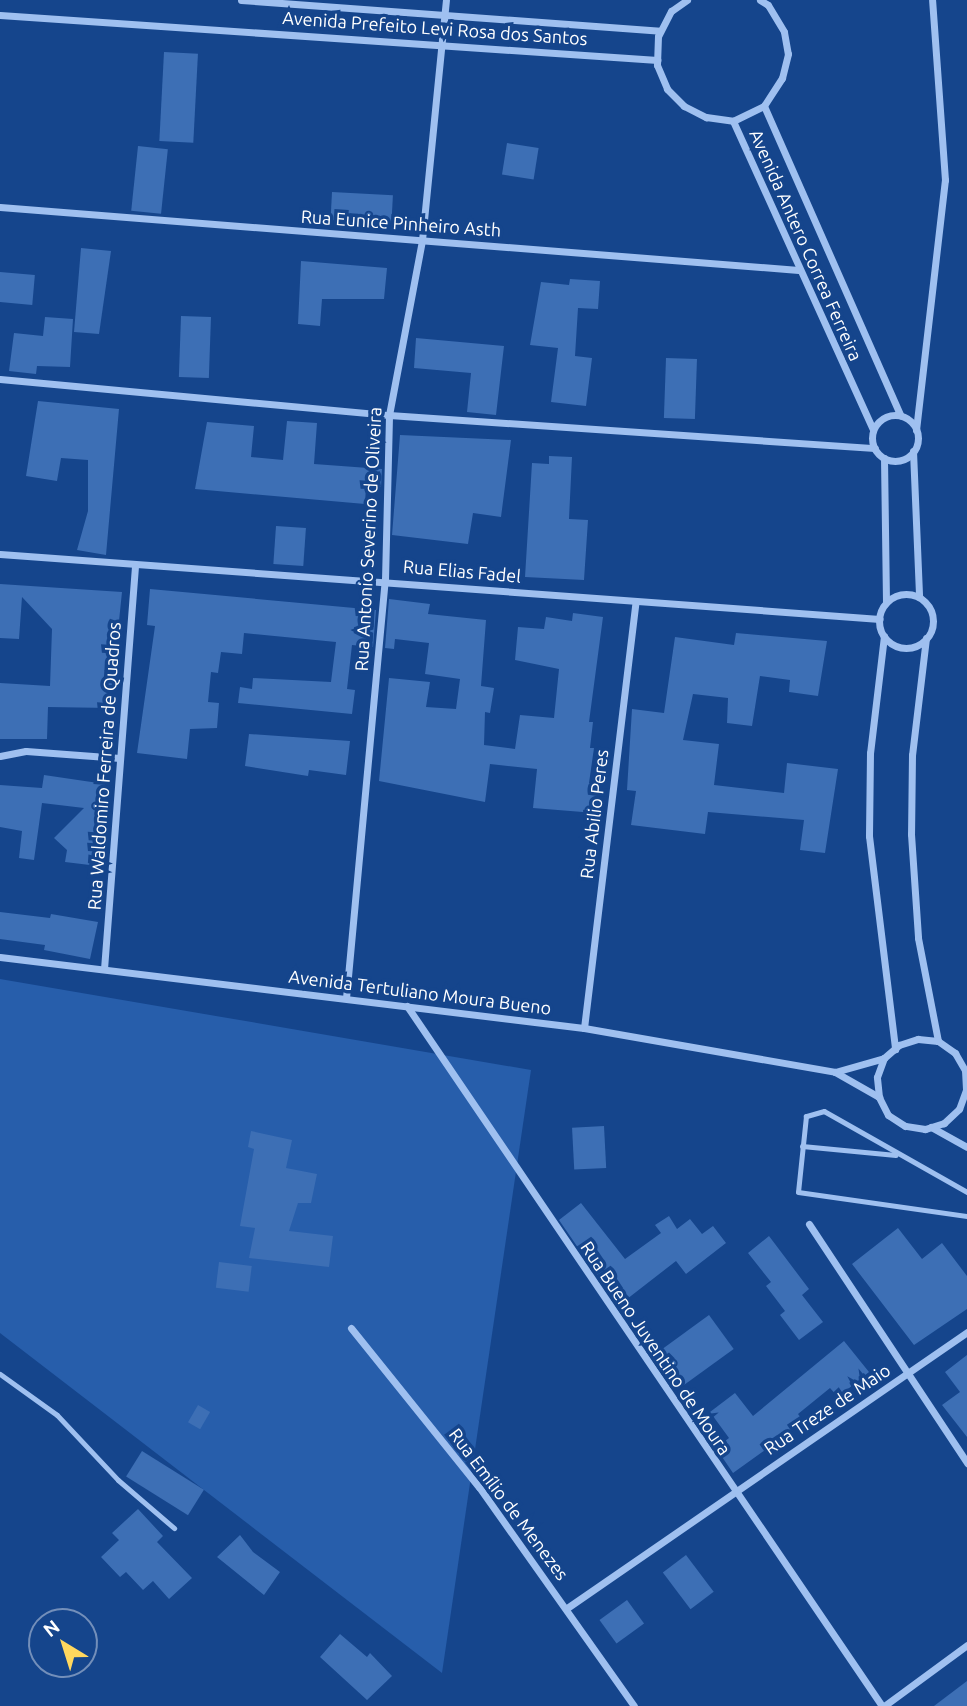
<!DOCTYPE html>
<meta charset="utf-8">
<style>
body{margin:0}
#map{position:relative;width:967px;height:1706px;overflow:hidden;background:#15458c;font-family:Ubuntu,sans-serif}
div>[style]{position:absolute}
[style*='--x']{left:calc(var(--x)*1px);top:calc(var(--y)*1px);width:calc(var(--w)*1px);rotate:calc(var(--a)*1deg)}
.green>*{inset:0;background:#275eab}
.building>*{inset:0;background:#3d6fb5;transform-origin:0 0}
.lane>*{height:5px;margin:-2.5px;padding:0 2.5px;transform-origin:2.5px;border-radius:2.5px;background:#9fc0f0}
.street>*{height:7px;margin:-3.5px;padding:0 3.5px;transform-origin:3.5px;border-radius:3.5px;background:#9fc0f0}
.street>.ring{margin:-3.5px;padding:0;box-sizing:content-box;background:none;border:7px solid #9fc0f0;border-radius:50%}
span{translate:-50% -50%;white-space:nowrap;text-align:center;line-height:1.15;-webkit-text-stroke:7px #15458c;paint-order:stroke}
.street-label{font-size:18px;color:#fff}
.north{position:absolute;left:28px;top:1608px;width:70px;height:70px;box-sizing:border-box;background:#15458c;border:2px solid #738fba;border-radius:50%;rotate:322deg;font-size:19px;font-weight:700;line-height:28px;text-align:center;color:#fff}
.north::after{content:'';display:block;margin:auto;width:24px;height:32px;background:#ffd75e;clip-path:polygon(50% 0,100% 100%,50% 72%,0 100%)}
</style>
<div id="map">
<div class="green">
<i style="clip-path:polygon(0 979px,531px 1070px,442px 1673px,0 1333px)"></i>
</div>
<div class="building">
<i style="left:164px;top:52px;width:34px;height:89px;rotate:3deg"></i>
<i style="left:507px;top:143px;width:32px;height:32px;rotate:9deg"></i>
<i style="left:138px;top:146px;width:30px;height:65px;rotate:6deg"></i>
<i style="left:332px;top:192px;width:61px;height:28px;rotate:3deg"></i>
<i style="clip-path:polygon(81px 248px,111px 251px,99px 334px,74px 332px)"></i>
<i style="clip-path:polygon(301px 261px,387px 268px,384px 299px,322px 299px,320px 326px,298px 324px)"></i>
<i style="left:0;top:272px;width:35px;height:30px;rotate:5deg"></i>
<i style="clip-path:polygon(570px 279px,600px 281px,598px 309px,578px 308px,575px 356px,592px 358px,586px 406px,551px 402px,558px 348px,530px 345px,541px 282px,569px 285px)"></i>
<i style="left:181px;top:316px;width:30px;height:61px;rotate:2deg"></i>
<i style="clip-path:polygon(45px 317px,73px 319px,70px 367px,37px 366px,36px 374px,9px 371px,14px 333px,43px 336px)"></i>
<i style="clip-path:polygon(416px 338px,504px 346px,496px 415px,467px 412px,471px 373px,414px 368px)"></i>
<i style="left:666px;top:358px;width:31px;height:60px;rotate:2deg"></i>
<i style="clip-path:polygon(38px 401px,119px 409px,106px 555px,77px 550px,88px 511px,88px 460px,61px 458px,57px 481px,26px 476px)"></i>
<i style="clip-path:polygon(287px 421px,317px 423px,314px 464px,382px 469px,381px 487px,366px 486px,365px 504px,195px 489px,207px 422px,254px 426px,251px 457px,283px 460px)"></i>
<i style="clip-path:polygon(400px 435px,511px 440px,501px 517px,473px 513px,468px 544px,392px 535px)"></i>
<i style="clip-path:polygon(549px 456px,572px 457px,569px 519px,588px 520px,584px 580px,525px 577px,532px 463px,549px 464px)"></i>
<i style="left:276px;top:526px;width:30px;height:38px;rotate:4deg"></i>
<i style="clip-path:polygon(0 584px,122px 592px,110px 708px,48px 707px,47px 739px,0 739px,0 683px,50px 686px,52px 629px,22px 597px,19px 639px,0 638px)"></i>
<i style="clip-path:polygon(150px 589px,376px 610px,373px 647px,352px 645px,347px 689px,355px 690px,352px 714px,238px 703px,240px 687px,252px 689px,253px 678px,331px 682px,336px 642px,244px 633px,242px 654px,221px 652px,218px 673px,211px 672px,208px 702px,219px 703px,217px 728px,190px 729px,187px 759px,137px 753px,155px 626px,147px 625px)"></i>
<i style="clip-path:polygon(389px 599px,430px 604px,428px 614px,486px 620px,481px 686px,494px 688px,490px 713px,485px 712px,484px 745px,515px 749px,520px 715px,554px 718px,559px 669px,515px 660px,518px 627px,544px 629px,546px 617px,572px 621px,573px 613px,603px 617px,589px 722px,593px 722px,590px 748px,594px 748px,589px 783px,599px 784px,595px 813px,533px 808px,537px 769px,490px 764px,485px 802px,379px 781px,389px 678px,430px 682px,426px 707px,456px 709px,460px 679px,425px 674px,429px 643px,395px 639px,394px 649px,385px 648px)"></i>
<i style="clip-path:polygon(736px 633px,827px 641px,818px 696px,789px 692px,790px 680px,760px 676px,752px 726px,727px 723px,728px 698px,693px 694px,683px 740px,719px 744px,714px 785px,784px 793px,787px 763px,838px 769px,825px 853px,800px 850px,804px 820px,708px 812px,705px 834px,631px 825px,636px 791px,627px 790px,632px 709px,664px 713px,675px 637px,734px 645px)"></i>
<i style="clip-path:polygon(249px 734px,350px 741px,346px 775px,309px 770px,308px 776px,245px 766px)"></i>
<i style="clip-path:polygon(44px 775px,105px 784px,98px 866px,65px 862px,67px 850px,54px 838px,84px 808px,42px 803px,34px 860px,19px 858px,22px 831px,0 827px,0 785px,42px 788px)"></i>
<i style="clip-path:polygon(0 912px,50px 918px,51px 914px,98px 922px,90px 959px,44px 950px,45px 945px,0 939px)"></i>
<i style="left:604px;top:1126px;width:42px;height:32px;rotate:87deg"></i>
<i style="clip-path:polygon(251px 1131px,292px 1140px,286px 1168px,317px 1174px,311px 1203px,298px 1203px,289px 1231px,333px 1236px,329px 1267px,249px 1258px,255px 1228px,240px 1226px,254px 1149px,248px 1147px)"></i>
<i style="clip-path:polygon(581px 1203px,625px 1259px,661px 1233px,655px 1225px,669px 1216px,677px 1229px,690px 1219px,702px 1234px,713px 1226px,726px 1243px,686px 1274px,676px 1261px,618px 1306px,559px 1220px)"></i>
<i style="clip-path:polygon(898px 1228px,922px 1259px,942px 1243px,967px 1276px,967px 1309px,914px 1345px,852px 1264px)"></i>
<i style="clip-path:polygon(769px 1236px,809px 1289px,802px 1295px,823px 1322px,799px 1340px,780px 1315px,785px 1311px,766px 1286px,771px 1282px,748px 1253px)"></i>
<i style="left:219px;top:1262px;width:33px;height:26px;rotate:7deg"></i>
<i style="left:709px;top:1315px;width:42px;height:70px;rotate:54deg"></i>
<i style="clip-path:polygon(844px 1341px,869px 1372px,838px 1397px,830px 1388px,798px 1414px,804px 1422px,733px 1473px,716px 1448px,729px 1438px,710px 1412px,735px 1393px,753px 1416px)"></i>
<i style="clip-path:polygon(967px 1355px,967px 1437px,942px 1405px,960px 1392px,945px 1372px)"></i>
<i style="left:198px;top:1405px;width:14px;height:20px;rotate:30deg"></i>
<i style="left:142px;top:1451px;width:73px;height:30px;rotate:32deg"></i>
<i style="clip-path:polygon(138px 1509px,163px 1536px,157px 1542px,192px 1578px,169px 1599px,153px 1581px,143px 1590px,126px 1572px,120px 1577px,101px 1557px,119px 1540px,112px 1533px)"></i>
<i style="clip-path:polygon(240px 1535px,253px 1552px,280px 1572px,264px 1595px,217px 1557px)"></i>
<i style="left:686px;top:1555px;width:46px;height:29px;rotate:53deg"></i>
<i style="left:627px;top:1600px;width:29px;height:34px;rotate:54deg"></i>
<i style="clip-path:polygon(340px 1634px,367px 1657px,370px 1653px,392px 1676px,367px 1700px,320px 1657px)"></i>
<i style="clip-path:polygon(967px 1681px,967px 1706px,934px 1706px)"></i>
</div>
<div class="lane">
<i style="--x:802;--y:1146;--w:94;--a:5.5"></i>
<i style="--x:967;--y:1192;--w:164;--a:-150.5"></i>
<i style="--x:824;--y:1111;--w:19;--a:164"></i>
<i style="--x:806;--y:1116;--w:76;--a:96"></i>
<i style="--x:798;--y:1192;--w:171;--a:8.1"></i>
<i style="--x:0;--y:1374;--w:70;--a:35.7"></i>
<i style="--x:57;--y:1415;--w:89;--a:46.8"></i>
<i style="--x:118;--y:1480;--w:74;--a:40.6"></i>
</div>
<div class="street">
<i style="--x:241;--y:0;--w:420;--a:4.2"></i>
<i style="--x:687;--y:0;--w:19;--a:145"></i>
<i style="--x:671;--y:11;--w:28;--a:117"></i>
<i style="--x:658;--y:36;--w:29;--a:92"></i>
<i style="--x:657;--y:65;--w:26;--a:67"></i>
<i style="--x:667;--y:89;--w:24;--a:45"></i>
<i style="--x:684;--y:106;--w:25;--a:27"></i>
<i style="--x:706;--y:117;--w:27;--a:8"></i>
<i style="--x:760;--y:0;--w:9;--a:32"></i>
<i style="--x:768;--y:5;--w:31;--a:59"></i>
<i style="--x:784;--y:32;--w:22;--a:80"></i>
<i style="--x:788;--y:54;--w:25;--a:104"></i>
<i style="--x:782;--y:78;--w:33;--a:123"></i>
<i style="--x:0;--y:15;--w:659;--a:3.92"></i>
<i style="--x:764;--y:106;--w:338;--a:66.2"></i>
<i style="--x:733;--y:121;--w:338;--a:65.6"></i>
<i style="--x:733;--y:121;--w:34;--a:-26"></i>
<i style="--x:0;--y:207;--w:801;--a:4.51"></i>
<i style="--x:0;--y:379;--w:391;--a:5.3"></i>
<i style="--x:389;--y:415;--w:487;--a:3.9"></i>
<i class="ring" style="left:872px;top:415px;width:39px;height:39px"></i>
<i style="--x:916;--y:430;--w:252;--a:-83.4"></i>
<i style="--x:945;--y:180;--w:180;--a:-94.1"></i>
<i style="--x:913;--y:451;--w:146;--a:87.6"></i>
<i style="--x:884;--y:458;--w:144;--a:89.2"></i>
<i style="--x:0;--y:554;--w:882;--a:4.22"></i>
<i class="ring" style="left:879px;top:594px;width:47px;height:47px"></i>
<i style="--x:884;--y:636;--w:118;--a:96.8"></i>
<i style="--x:870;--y:753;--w:83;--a:90.7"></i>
<i style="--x:869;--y:836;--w:215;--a:83"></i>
<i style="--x:926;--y:638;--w:118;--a:96.8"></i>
<i style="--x:912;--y:755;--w:79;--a:90.7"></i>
<i style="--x:911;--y:834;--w:104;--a:86.1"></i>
<i style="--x:918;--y:938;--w:105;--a:79"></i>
<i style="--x:938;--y:1041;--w:21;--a:35"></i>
<i style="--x:955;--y:1053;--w:20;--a:60"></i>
<i style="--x:965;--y:1070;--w:20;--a:87"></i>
<i style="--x:966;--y:1090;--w:20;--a:110"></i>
<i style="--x:959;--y:1109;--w:21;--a:137"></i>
<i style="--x:944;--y:1123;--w:20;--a:162"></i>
<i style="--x:925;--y:1129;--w:20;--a:-171"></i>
<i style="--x:905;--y:1126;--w:20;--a:-147"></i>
<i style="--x:888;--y:1115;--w:20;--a:-117"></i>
<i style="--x:879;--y:1097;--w:20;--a:-96"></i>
<i style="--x:877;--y:1077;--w:20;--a:-70"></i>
<i style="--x:884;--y:1058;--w:20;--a:-41"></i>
<i style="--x:899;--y:1045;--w:20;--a:-18"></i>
<i style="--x:918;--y:1039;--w:20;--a:6"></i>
<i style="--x:0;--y:756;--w:26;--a:-11"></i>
<i style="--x:26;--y:751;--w:94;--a:4.3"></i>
<i style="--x:0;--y:957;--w:588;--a:6.93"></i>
<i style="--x:584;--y:1028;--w:255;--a:9.9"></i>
<i style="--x:835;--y:1072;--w:51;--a:29.6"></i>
<i style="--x:104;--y:969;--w:405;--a:-85.6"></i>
<i style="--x:346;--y:998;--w:420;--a:-84.7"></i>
<i style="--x:385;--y:580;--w:165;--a:-88.6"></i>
<i style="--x:389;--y:415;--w:178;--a:-79.3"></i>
<i style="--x:422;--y:240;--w:241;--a:-84.3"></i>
<i style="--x:407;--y:1006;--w:846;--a:55.84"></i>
<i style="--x:584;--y:1028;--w:427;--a:-83.1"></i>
<i style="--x:835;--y:1072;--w:51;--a:-15.9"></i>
<i style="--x:931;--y:1127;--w:41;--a:29.1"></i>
<i style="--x:809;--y:1224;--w:287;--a:56.5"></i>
<i style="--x:351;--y:1328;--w:204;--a:51.2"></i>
<i style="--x:479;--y:1487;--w:268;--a:54.7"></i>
<i style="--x:567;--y:1608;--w:486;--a:-34.6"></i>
<i style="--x:884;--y:1706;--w:103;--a:-36.3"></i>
</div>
<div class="street-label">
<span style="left:435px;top:28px;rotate:4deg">Avenida Prefeito Levi Rosa dos Santos</span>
<span style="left:401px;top:223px;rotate:4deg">Rua Eunice Pinheiro Asth</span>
<span style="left:806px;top:245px;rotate:66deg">Avenida Antero Correa Ferreira</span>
<span style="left:368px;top:539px;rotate:-87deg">Rua Antonio Severino de Oliveira</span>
<span style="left:462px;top:571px;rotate:5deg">Rua Elias Fadel</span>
<span style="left:104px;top:766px;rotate:-86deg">Rua Waldomiro Ferreira de Quadros</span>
<span style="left:594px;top:814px;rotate:-83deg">Rua Abilio Peres</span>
<span style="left:420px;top:992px;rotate:7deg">Avenida Tertuliano Moura Bueno</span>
<span style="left:656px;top:1348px;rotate:56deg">Rua Bueno Juventino de Moura</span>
<span style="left:827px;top:1409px;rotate:-34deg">Rua Treze de Maio</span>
<span style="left:509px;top:1504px;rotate:53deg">Rua Emílio de Menezes</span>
</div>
<div class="north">N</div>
</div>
